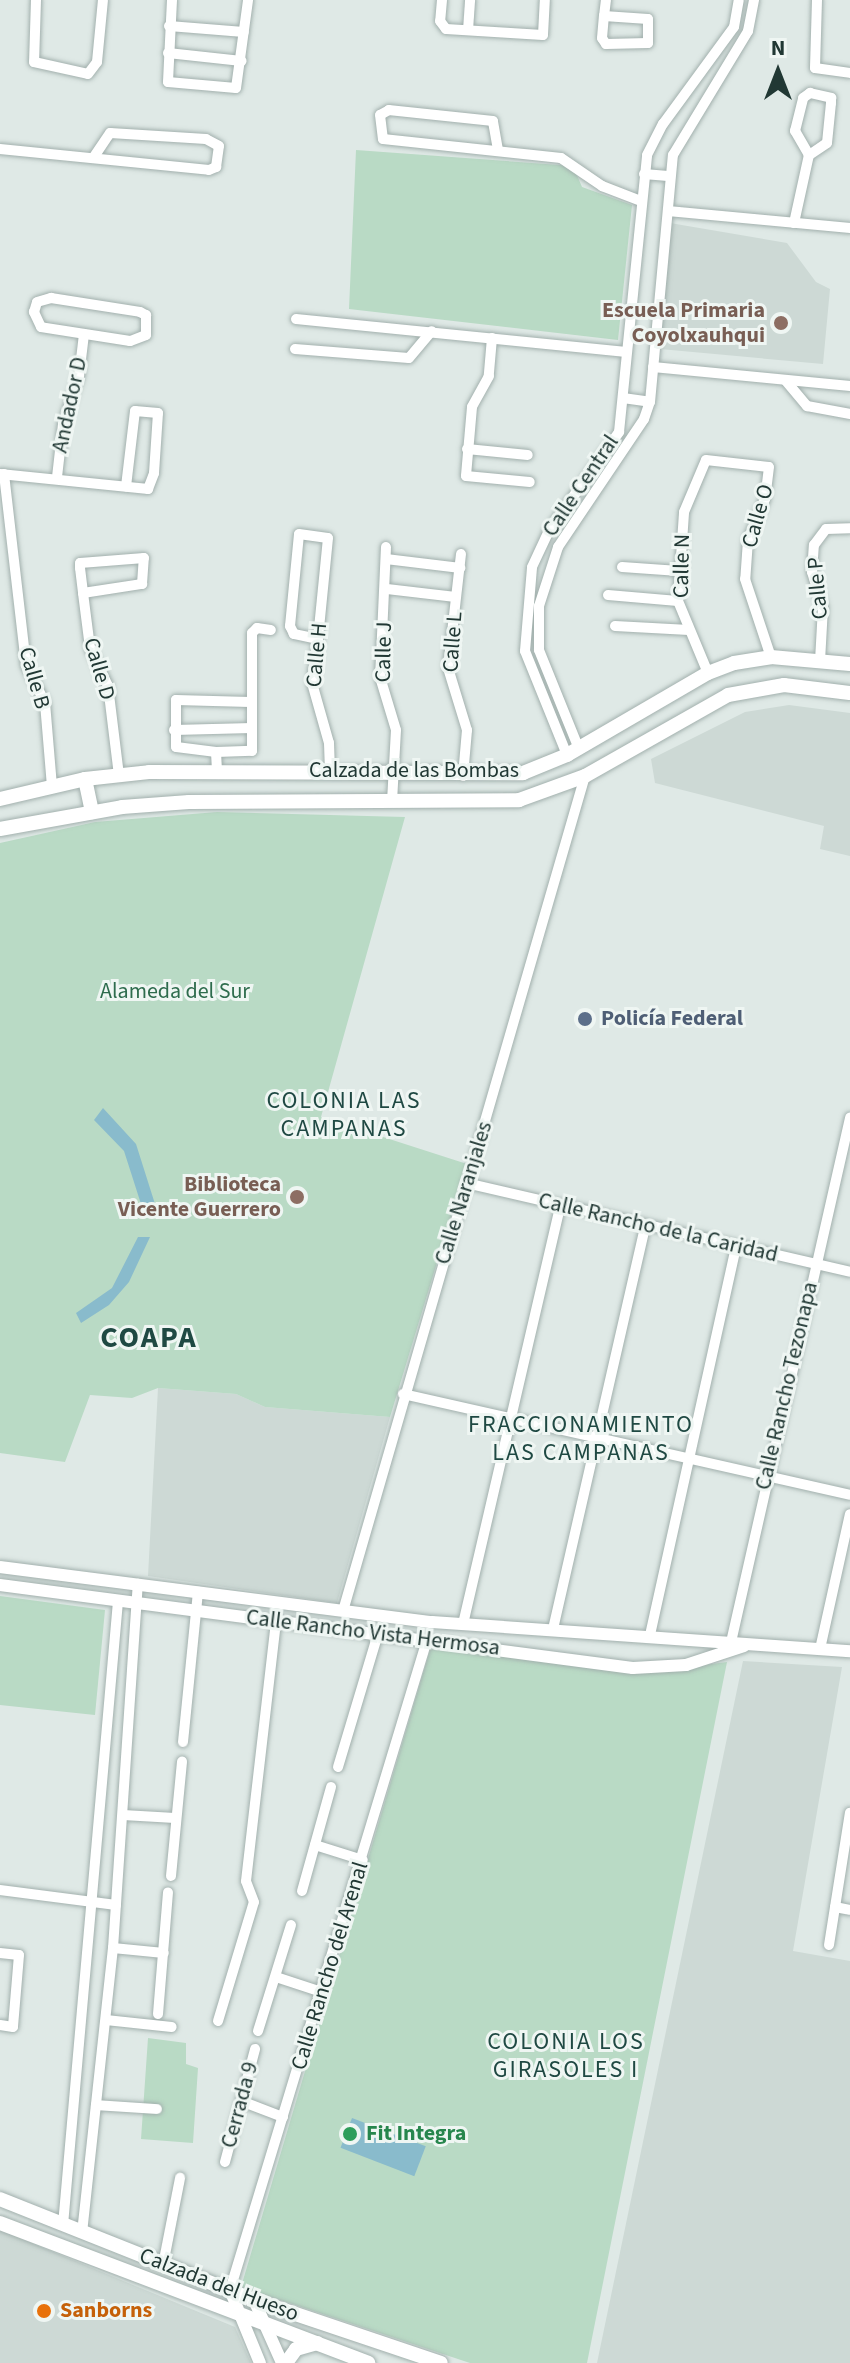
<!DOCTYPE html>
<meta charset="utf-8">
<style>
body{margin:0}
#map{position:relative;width:850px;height:2363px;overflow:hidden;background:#dfe9e6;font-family:"Source Sans 3",sans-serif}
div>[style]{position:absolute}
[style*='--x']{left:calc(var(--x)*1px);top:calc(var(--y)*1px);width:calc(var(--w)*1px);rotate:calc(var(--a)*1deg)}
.built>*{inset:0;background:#cdd9d5}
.green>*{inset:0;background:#b9dac5}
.water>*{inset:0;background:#89bbcc;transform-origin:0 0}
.roads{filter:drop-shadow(0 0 2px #a2b0ad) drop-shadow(0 0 2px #a2b0ad)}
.minor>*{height:10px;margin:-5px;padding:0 5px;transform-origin:5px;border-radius:5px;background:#fff}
.tertiary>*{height:12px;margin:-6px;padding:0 6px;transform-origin:6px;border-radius:6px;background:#fff}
.secondary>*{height:14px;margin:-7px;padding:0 7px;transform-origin:7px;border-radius:7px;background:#fff}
.dots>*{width:22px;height:22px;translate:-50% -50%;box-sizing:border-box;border:4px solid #eff6f3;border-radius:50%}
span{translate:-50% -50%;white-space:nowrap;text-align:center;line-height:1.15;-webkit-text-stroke:6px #eff6f3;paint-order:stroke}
.education-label{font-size:22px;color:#785e54;font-weight:700}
.right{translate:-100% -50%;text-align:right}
.street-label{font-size:22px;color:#213834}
.park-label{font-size:22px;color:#2e6c4d}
.service-label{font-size:22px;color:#4e5e75;font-weight:700}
.left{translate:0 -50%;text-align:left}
.leisure-label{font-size:22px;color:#27864d;font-weight:700}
.food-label{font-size:22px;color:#c56008;font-weight:700}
.neighbourhood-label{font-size:24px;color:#1f4943;letter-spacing:2px}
.district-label{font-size:30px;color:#1f4943;font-weight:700;letter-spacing:2px}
.north{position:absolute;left:738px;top:32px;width:80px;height:80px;-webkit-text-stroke:6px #eff6f3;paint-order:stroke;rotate:0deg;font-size:22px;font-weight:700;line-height:32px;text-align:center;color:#213834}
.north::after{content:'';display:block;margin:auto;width:28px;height:36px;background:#213834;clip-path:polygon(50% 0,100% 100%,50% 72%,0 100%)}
</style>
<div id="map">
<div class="built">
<i style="clip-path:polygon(670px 223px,787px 243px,816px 282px,830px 289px,823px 364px,660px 349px)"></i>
<i style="clip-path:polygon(789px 705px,850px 713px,850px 856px,820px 849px,824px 826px,655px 783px,651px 759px,745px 712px)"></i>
<i style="clip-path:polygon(158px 1388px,236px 1394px,265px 1407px,390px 1417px,337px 1603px,148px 1576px)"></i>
<i style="clip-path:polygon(743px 1661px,842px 1667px,793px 1951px,850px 1961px,850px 2363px,597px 2363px)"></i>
<i style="clip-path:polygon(0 2230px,235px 2327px,251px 2363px,0 2363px)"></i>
</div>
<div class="green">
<i style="clip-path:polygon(356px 150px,573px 166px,582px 187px,632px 205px,618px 340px,349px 309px)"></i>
<i style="clip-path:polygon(217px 812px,405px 817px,321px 1117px,467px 1164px,390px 1417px,265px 1407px,236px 1394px,158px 1388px,132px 1398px,90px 1395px,65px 1462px,0 1453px,0 843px,95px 822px)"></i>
<i style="clip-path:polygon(0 1596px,105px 1610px,95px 1715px,0 1705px)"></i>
<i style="clip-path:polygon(432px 1643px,650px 1672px,727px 1662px,587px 2363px,470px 2363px,241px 2287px)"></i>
<i style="clip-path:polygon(148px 2038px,186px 2043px,186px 2064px,198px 2068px,193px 2143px,141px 2139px)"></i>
</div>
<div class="water">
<i style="clip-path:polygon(103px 1108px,136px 1144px,155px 1204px,141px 1204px,124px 1151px,94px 1120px)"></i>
<i style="clip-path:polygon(138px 1237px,150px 1237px,129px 1282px,109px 1305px,81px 1323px,76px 1313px,112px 1288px)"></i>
<i style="left:352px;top:2118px;width:79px;height:32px;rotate:21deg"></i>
</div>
<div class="roads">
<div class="minor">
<i style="--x:36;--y:0;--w:62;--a:91.8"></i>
<i style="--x:34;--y:62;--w:55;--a:12.5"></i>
<i style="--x:88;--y:74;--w:15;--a:-53"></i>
<i style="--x:97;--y:62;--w:62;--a:-84.5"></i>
<i style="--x:172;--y:0;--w:82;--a:92.8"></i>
<i style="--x:168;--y:82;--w:68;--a:5"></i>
<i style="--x:236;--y:88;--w:89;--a:-82.2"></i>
<i style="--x:442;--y:0;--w:21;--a:95"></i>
<i style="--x:440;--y:21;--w:10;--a:53"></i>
<i style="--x:446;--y:29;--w:97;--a:3.5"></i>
<i style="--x:543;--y:35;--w:35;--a:-87"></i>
<i style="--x:817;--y:0;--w:68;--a:91.7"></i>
<i style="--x:815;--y:68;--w:35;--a:8"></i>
<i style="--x:604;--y:16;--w:44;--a:3.9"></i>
<i style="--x:648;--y:19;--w:24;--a:90"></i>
<i style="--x:648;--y:43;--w:42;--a:178.6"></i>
<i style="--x:606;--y:44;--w:7;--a:-124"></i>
<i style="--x:602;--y:38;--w:22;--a:-85"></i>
<i style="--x:604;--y:16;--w:16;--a:-83"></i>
<i style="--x:169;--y:26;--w:75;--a:4.6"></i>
<i style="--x:468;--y:30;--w:30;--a:-86"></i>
<i style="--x:168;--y:53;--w:74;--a:6.2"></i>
<i style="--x:0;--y:149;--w:210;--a:5.7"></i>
<i style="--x:209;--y:170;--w:8;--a:-23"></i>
<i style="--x:216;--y:167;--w:21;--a:-82"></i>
<i style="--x:219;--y:146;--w:15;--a:-152"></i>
<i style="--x:206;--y:139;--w:96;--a:-176.4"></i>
<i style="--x:110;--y:133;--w:30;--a:124"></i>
<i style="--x:498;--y:150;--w:29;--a:-100"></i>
<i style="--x:493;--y:121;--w:105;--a:-174"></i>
<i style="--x:389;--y:110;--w:10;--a:151"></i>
<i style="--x:380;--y:115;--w:24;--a:83"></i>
<i style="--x:383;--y:139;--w:179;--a:6.1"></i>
<i style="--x:561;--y:158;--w:50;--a:34.3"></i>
<i style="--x:602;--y:186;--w:42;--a:21"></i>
<i style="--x:644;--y:174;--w:24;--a:5"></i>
<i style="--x:668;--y:211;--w:183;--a:5.3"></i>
<i style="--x:794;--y:223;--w:70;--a:-77.6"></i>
<i style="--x:809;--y:155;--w:28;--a:-120"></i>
<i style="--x:795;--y:131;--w:34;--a:-76"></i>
<i style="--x:803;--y:98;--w:9;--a:-36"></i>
<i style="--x:810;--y:93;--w:22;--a:13"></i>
<i style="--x:831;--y:98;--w:5;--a:90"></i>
<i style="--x:831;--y:103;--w:40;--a:95.7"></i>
<i style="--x:827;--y:143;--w:22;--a:146"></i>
<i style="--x:51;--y:298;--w:90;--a:8.9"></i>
<i style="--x:140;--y:312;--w:7;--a:27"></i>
<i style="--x:146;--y:315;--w:20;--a:90"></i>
<i style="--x:146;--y:335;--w:17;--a:159"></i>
<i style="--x:130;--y:341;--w:90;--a:-171.1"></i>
<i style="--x:41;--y:327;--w:17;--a:-115"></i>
<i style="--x:34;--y:312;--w:10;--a:-73"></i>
<i style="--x:37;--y:302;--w:15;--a:-16"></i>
<i style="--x:296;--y:319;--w:332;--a:5.7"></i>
<i style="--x:492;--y:338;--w:38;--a:95"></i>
<i style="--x:489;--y:376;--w:35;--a:119"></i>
<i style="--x:472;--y:407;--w:69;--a:95"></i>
<i style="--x:466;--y:476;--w:64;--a:5.4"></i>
<i style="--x:295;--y:349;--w:114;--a:4.5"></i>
<i style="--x:409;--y:358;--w:35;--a:-50"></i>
<i style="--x:653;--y:367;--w:198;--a:5.5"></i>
<i style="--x:786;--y:381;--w:33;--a:50"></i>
<i style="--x:807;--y:406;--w:44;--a:10.5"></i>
<i style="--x:623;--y:398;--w:27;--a:8"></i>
<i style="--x:467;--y:449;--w:61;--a:5.6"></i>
<i style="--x:0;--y:474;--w:149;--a:5.8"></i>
<i style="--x:148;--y:489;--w:17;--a:-69"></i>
<i style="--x:154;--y:473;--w:60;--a:-86.2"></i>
<i style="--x:158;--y:413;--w:23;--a:-175"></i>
<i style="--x:135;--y:411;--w:76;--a:96.8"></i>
<i style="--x:4;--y:474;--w:192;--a:83.4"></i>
<i style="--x:26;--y:665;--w:42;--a:63.4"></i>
<i style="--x:45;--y:703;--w:83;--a:85.2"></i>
<i style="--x:57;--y:477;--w:53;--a:-83.5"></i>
<i style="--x:63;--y:424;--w:51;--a:-71.6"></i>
<i style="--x:79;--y:376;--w:42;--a:-83.2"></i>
<i style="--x:386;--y:547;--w:130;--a:92.6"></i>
<i style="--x:380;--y:677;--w:55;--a:73.2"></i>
<i style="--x:396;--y:730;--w:72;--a:93.2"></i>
<i style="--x:461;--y:554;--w:115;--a:96.5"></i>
<i style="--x:448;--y:668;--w:65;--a:73"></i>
<i style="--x:467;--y:730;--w:46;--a:95"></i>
<i style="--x:386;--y:559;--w:75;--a:6.9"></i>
<i style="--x:622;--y:567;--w:57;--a:4"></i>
<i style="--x:387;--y:589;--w:69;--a:6.6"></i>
<i style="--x:83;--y:593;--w:60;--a:-8.7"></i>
<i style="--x:142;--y:584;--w:26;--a:-86"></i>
<i style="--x:144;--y:558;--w:64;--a:175.5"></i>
<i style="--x:80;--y:563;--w:5;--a:90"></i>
<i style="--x:80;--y:568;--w:25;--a:83"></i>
<i style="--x:83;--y:593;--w:55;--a:82.7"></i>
<i style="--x:90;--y:648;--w:42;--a:64.7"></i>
<i style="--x:108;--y:686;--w:90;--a:83"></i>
<i style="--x:608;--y:595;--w:70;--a:4.9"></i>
<i style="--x:615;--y:626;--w:74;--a:3.1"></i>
<i style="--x:318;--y:639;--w:25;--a:-168"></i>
<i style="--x:294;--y:634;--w:9;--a:-117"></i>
<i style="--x:290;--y:626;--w:92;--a:-84.4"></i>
<i style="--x:299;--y:534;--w:29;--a:8"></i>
<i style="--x:328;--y:538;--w:101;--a:95.7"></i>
<i style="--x:318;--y:639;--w:44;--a:97.8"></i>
<i style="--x:312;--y:683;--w:62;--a:74.2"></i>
<i style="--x:329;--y:743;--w:28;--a:88"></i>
<i style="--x:820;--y:661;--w:53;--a:-86.8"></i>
<i style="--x:823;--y:608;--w:38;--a:-107"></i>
<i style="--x:812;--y:572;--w:27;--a:-86"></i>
<i style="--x:814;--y:545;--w:20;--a:-53"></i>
<i style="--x:826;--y:529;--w:24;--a:-2"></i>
<i style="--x:708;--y:673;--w:78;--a:-112.6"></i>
<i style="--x:678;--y:601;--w:89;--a:-86.1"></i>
<i style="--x:684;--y:512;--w:56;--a:-67.1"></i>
<i style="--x:706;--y:460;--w:63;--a:6.3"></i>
<i style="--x:769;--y:467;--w:32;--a:97"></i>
<i style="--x:765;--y:499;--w:44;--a:112.5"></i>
<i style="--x:748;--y:540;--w:39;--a:94"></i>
<i style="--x:745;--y:579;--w:82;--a:71.6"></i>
<i style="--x:174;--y:730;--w:78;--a:-1.5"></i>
<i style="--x:579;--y:749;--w:107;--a:-112"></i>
<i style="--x:539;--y:650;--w:44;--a:-90"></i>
<i style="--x:539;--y:606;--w:62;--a:-72.1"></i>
<i style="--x:558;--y:547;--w:154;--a:-56.1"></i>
<i style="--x:644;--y:419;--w:18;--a:-71"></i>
<i style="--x:650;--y:402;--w:248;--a:-84.7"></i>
<i style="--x:673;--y:155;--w:145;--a:-58.8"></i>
<i style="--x:748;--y:31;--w:32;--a:-79"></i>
<i style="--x:216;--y:752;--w:40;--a:-172.9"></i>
<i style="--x:176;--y:747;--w:47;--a:-90"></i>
<i style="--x:176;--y:700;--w:74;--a:1.5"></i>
<i style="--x:567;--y:755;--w:112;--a:-112"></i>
<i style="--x:525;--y:651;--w:84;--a:-85.2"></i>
<i style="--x:532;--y:567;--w:38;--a:-65"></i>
<i style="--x:548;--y:532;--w:123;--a:-54.6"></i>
<i style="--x:619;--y:432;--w:278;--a:-84.2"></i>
<i style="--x:647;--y:155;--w:35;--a:-63"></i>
<i style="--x:663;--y:124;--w:120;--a:-53.8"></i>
<i style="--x:734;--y:27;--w:27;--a:-80"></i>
<i style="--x:217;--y:771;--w:19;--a:-93"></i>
<i style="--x:216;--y:752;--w:36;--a:-2"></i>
<i style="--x:252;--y:751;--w:118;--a:-90"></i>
<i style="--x:252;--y:633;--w:7;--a:-45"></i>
<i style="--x:257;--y:628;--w:14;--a:8"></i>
<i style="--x:466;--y:1183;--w:394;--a:13"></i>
<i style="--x:403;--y:1394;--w:458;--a:12.7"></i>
<i style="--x:343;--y:1611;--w:869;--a:-73.84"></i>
<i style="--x:463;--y:1624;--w:429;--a:-76.9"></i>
<i style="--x:553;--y:1629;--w:413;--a:-77.1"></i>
<i style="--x:650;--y:1635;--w:398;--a:-77.5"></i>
<i style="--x:820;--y:1649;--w:138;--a:-77.5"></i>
<i style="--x:729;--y:1651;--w:547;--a:-77.21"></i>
<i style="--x:183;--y:1742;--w:151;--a:-84.3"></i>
<i style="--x:338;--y:1767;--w:139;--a:-73.3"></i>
<i style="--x:123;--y:1815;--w:52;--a:3.3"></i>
<i style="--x:315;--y:1845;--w:50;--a:17.4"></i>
<i style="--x:171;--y:1876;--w:115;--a:-84.5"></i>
<i style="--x:0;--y:1890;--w:117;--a:7.4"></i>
<i style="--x:302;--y:1891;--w:108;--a:-74.4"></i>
<i style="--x:835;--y:1907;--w:15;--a:11"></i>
<i style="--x:829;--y:1945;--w:134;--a:-81"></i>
<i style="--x:113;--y:1948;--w:51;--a:5.6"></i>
<i style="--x:0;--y:1953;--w:19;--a:6"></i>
<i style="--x:19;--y:1955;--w:72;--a:94.8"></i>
<i style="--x:13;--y:2027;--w:13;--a:-171"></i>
<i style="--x:276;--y:1977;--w:48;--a:18.1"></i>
<i style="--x:158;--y:2014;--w:122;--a:-85.3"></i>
<i style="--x:106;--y:2020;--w:66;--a:6.1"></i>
<i style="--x:218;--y:2021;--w:124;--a:-73.2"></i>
<i style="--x:254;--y:1902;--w:22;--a:-111"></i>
<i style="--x:246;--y:1881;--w:263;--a:-83.4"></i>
<i style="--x:258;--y:2031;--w:111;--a:-72.7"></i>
<i style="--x:241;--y:2101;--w:45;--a:20.9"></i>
<i style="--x:96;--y:2105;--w:61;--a:3.8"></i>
<i style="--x:225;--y:2162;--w:117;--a:-75.1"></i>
<i style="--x:63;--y:2225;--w:626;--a:-84.96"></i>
<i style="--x:82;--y:2233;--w:287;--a:-83.8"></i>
<i style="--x:113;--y:1948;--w:365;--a:-86.1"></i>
<i style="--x:163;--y:2265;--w:89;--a:-78.9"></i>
<i style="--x:230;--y:2290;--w:679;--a:-73.14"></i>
</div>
<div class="tertiary">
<i style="--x:0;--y:1567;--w:435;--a:7.3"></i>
<i style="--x:432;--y:1622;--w:419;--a:4"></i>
<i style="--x:0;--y:1585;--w:638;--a:7.47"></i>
<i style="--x:633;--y:1668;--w:53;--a:-3.2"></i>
<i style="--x:686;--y:1665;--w:61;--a:-18.1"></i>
<i style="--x:230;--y:2290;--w:79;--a:67.7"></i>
<i style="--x:254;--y:2300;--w:69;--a:66"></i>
</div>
<div class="secondary">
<i style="--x:85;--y:779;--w:34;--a:78"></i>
<i style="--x:0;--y:799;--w:87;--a:-13.2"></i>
<i style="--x:85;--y:779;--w:64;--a:-6.2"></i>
<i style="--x:149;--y:772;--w:374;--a:0.2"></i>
<i style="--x:523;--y:773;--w:48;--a:-22.2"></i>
<i style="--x:567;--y:755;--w:163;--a:-30.2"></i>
<i style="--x:708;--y:673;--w:28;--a:-21"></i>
<i style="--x:734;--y:663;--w:37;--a:-9"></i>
<i style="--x:771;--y:657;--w:79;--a:5.1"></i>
<i style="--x:0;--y:829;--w:124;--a:-10.2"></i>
<i style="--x:122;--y:807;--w:67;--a:-4.3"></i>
<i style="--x:189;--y:802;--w:330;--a:-0.3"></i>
<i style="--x:519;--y:800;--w:70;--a:-20"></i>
<i style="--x:585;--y:776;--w:164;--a:-29.5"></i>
<i style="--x:728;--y:695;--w:57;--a:-10.1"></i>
<i style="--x:784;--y:685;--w:66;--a:6.9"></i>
<i style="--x:0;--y:2199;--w:273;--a:21.7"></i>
<i style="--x:254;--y:2300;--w:197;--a:18.6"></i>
<i style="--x:0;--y:2223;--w:394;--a:20.8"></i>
<i style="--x:286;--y:2363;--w:17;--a:-54"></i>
<i style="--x:296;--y:2349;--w:22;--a:-16"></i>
</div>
</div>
<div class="dots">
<i style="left:781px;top:323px;background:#8d6e63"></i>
<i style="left:585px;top:1019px;background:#5c6f8a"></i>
<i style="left:297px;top:1197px;background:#8d6e63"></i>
<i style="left:350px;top:2134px;background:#2e9e5b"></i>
<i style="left:44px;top:2311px;background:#e8710a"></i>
</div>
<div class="education-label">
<span class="right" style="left:765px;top:323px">Escuela Primaria<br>Coyolxauhqui</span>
<span class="right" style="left:281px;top:1197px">Biblioteca<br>Vicente Guerrero</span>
</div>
<div class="street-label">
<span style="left:70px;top:405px;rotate:-78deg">Andador D</span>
<span style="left:581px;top:486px;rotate:-56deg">Calle Central</span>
<span style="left:758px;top:516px;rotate:-74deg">Calle O</span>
<span style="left:682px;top:566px;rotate:-89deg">Calle N</span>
<span style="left:818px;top:588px;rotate:-95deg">Calle P</span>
<span style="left:453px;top:642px;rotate:-86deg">Calle L</span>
<span style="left:384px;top:652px;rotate:-89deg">Calle J</span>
<span style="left:317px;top:655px;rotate:-85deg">Calle H</span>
<span style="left:99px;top:669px;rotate:74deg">Calle D</span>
<span style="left:34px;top:678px;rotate:74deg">Calle B</span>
<span style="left:414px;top:771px">Calzada de las Bombas</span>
<span style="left:464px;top:1193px;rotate:-73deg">Calle Naranjales</span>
<span style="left:658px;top:1228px;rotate:13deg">Calle Rancho de la Caridad</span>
<span style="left:787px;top:1386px;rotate:-77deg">Calle Rancho Tezonapa</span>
<span style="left:373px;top:1633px;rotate:7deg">Calle Rancho Vista Hermosa</span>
<span style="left:330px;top:1966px;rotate:-73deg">Calle Rancho del Arenal</span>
<span style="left:240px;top:2105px;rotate:-75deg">Cerrada 9</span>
<span style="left:219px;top:2285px;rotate:21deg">Calzada del Hueso</span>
</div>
<div class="park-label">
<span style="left:175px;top:992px">Alameda del Sur</span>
</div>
<div class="service-label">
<span class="left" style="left:601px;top:1019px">Policía Federal</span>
</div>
<div class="leisure-label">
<span class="left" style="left:366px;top:2134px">Fit Integra</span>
</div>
<div class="food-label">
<span class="left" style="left:60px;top:2311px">Sanborns</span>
</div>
<div class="neighbourhood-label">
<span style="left:344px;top:1115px">COLONIA LAS<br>CAMPANAS</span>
<span style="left:581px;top:1439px">FRACCIONAMIENTO<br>LAS CAMPANAS</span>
<span style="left:566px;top:2056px">COLONIA LOS<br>GIRASOLES I</span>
</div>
<div class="district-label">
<span style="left:149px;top:1338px">COAPA</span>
</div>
<div class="north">N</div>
</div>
